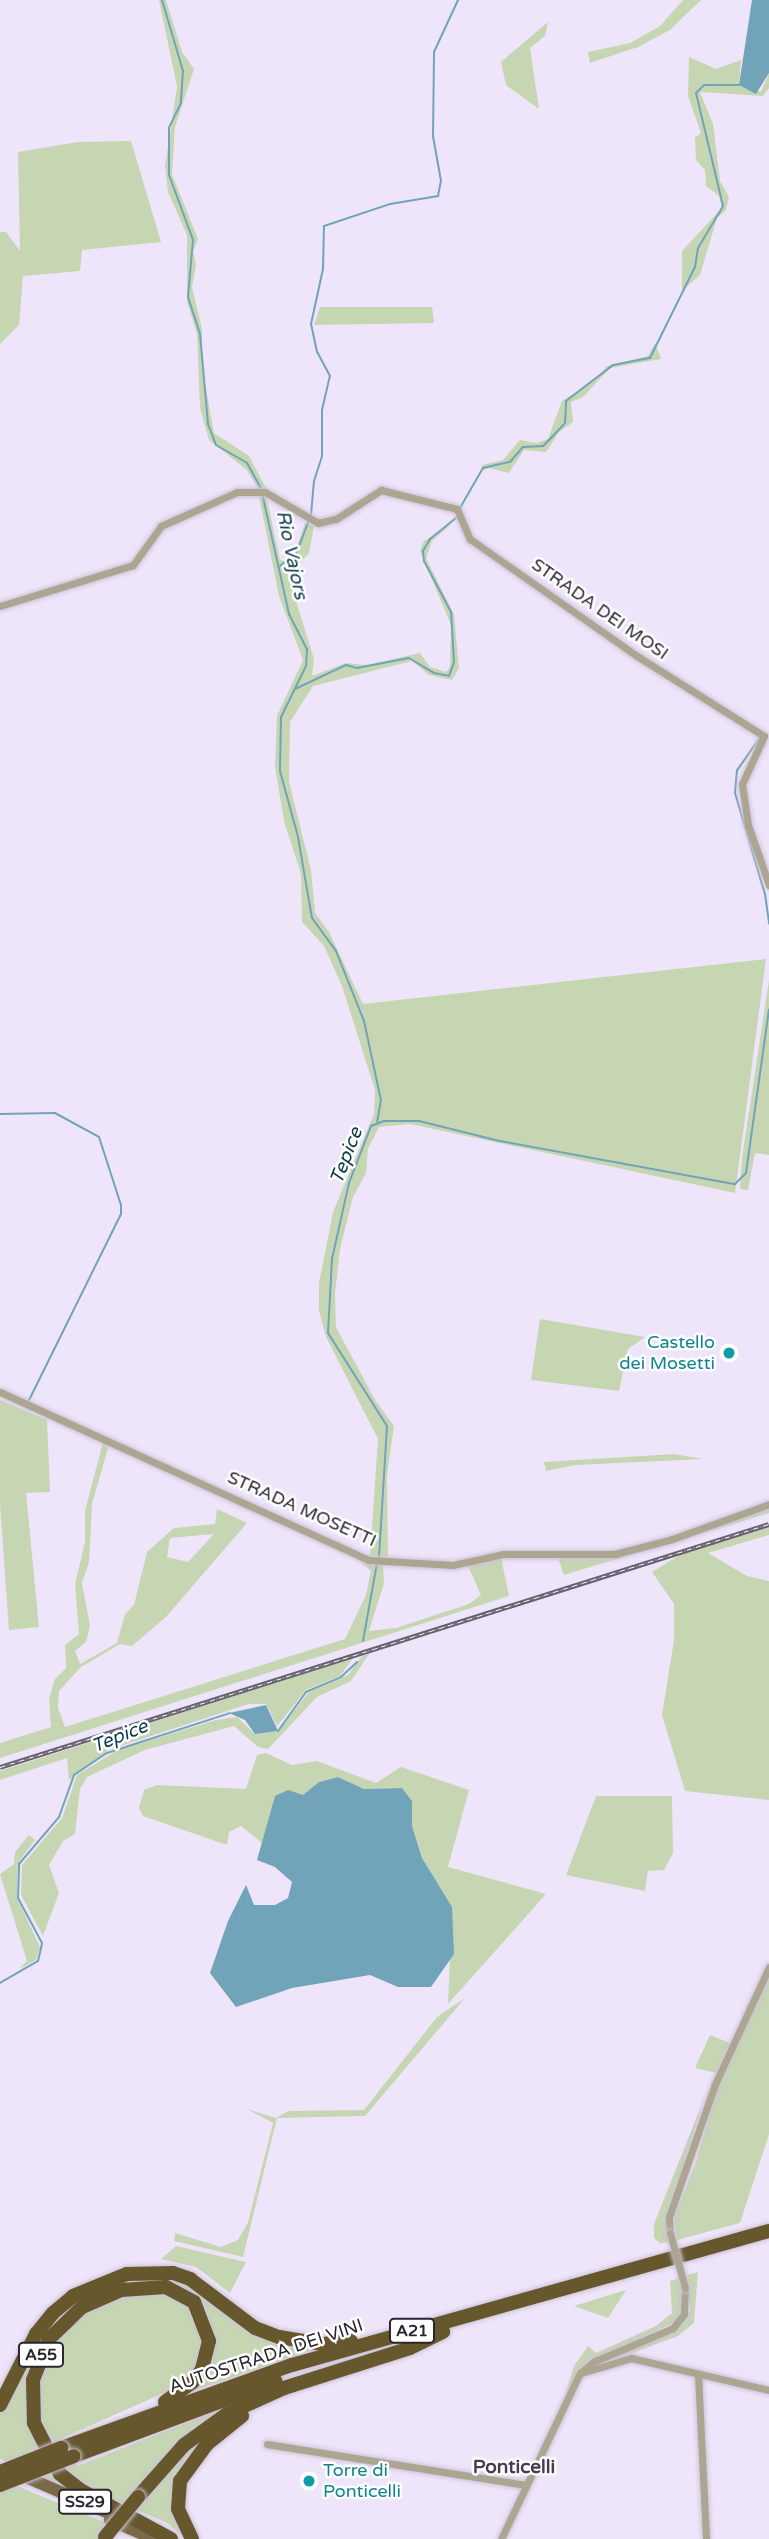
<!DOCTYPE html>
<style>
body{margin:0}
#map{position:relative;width:769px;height:2539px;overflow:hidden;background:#efe5fb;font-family:"Varela Round",sans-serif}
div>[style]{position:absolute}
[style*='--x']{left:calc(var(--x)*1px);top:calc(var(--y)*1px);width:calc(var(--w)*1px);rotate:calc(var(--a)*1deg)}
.green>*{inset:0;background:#c6d6b2}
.water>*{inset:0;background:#71a3b9}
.stream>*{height:2px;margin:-1px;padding:0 1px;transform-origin:1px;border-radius:1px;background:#71a3b9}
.roads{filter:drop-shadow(0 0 2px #cbc3d6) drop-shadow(0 0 2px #cbc3d6)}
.street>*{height:7px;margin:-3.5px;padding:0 3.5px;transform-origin:3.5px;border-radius:3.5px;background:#aca592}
.primary>*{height:12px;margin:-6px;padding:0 6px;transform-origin:6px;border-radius:6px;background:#796b48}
.highway>*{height:14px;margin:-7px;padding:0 7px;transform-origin:7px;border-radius:7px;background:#66572d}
.rail>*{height:4.5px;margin-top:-2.25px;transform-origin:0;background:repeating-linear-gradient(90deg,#fff 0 5px,#66616d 0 10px);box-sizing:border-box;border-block:2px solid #66616d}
.bridges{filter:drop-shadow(0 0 2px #cbc3d6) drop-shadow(0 0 2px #cbc3d6)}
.street-bridge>*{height:7px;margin:-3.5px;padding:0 3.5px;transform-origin:3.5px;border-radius:3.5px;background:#aca592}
.highway-bridge>*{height:14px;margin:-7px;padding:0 7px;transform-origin:7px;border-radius:7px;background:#66572d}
.dots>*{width:19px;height:19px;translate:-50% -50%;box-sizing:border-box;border:4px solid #fff;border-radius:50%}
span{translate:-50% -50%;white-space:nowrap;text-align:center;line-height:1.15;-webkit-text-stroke:5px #fff;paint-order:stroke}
.shield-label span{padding:2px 5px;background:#fff;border:2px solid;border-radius:5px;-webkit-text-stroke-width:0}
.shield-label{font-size:16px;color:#29262e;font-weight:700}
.street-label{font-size:18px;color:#29262e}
.culture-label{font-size:18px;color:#0d838f}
.right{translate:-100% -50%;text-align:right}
.left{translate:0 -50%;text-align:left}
.water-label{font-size:19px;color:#0d3a4b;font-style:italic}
.neighbourhood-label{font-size:19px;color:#463e4f;font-weight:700}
</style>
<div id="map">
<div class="green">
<i style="clip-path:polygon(159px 0,166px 0,182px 52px,194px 69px,175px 127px,172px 174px,198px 239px,193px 251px,196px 265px,192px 287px,202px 329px,202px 366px,211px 417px,214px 433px,249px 456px,267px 490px,258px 489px,247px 470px,209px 440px,200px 408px,197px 334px,187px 302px,187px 235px,168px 192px,165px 166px,177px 87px)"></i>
<i style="clip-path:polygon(683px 0,701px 0,670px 30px,638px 47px,590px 63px,588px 52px,630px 43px,660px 26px)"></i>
<i style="clip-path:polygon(548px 22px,545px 36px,530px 48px,539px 109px,506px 85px,501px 62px)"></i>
<i style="clip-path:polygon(689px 57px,716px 69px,741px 60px,739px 85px,761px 92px,769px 73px,769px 88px,763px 96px,700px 92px,713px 124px,720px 181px,729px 197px,726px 210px,717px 218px,700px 275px,682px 291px,682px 251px,722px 208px,719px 196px,706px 186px,705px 170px,696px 160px,695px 138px,701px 133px,688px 96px)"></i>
<i style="clip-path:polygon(131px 141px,161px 242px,82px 250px,80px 271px,23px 276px,19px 325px,0 344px,0 232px,6px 232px,20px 251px,18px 152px,78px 142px)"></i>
<i style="clip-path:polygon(320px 307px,432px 307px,434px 323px,314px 325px)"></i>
<i style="clip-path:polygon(655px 343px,661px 359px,610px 368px,583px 397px,571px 402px,573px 422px,559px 432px,546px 452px,524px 450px,509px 473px,489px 468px,481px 471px,482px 465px,503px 460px,520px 440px,537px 443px,548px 439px,562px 401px,597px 379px,607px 366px,648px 356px)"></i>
<i style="clip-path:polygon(266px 495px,280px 560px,285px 561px,297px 547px,305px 523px,314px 526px,309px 553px,288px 575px,314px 659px,312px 676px,346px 663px,366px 665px,420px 653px,430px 667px,446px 672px,450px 667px,451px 625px,420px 551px,424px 541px,452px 524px,432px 541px,426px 558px,454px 614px,459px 668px,452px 680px,429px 675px,412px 661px,313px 686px,290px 722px,289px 782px,311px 870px,315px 913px,329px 932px,363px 1004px,766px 959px,735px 1193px,410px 1124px,379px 1127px,368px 1149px,366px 1173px,353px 1197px,340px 1249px,335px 1294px,336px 1327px,375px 1400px,394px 1426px,387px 1475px,388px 1557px,370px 1556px,378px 1439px,326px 1337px,319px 1311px,319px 1283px,333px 1212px,374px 1114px,375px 1090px,342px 986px,324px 946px,302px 922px,301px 874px,284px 821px,275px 767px,277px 716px,303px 660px,279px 596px,259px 496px)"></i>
<i style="clip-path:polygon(769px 980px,769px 1155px,755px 1153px,748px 1190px,740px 1189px,742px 1158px)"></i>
<i style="clip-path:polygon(540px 1319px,645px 1337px,628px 1349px,619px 1391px,531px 1380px)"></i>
<i style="clip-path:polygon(0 1400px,47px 1420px,50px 1492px,26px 1493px,39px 1627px,9px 1630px,0 1504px)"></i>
<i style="clip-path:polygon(evenodd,103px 1442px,109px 1445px,92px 1504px,89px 1562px,82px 1583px,90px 1626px,86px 1642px,75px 1651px,80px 1664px,117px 1643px,125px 1614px,134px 1605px,147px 1552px,174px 1528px,215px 1524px,217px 1509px,247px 1523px,166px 1617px,132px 1646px,120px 1644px,81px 1667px,59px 1691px,58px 1708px,65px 1727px,345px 1639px,366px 1595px,371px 1571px,357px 1559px,383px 1564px,384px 1583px,369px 1631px,396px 1628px,469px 1604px,481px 1595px,468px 1566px,487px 1560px,501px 1558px,509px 1596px,0 1758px,0 1743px,51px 1727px,49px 1699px,55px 1679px,66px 1668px,65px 1645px,79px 1634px,75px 1584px,85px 1542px,85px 1511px,103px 1442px,214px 1534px,188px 1562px,167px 1557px,170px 1538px,214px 1534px)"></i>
<i style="clip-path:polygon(674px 1454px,703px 1459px,576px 1465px,546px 1471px,544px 1462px)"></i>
<i style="clip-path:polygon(769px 1506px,769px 1513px,564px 1575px,558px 1558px,609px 1557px)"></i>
<i style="clip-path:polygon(769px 1527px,769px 1535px,708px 1553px,747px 1576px,769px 1581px,769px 1800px,685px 1791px,662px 1715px,674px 1640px,674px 1604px,652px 1572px,680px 1555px)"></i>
<i style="clip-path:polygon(369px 1654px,351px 1681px,317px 1697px,268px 1749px,258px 1747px,234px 1726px,145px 1750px,87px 1777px,80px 1789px,75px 1834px,63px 1841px,49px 1865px,59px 1893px,43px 1936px,21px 1895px,22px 1865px,62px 1818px,77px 1775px,118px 1750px,216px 1720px,237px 1717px,255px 1734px,278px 1731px,308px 1693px,348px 1675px,362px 1656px)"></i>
<i style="clip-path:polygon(353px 1658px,340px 1676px,306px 1690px,277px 1726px,266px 1704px,249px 1704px,108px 1750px,69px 1780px,67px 1758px,0 1780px,0 1771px)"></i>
<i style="clip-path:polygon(266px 1753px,292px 1765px,317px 1761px,376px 1783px,401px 1767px,469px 1790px,448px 1867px,546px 1894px,448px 2004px,452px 1908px,422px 1858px,412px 1826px,412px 1801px,402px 1788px,364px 1789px,338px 1777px,319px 1782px,303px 1796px,275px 1797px,262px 1843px,241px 1826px,229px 1832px,227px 1845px,143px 1816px,139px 1808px,144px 1790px,157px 1785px,246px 1789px,257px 1755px)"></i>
<i style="clip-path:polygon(596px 1796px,672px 1796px,673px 1853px,664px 1870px,648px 1871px,645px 1891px,566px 1875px)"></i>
<i style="clip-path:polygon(29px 1835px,35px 1840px,18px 1863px,17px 1898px,40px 1947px,36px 1960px,19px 1969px,27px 1961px,0 1874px,14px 1864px,15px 1852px)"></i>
<i style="clip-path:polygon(769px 1977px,769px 2134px,740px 2223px,677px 2240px,674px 2217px,695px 2165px,718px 2086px)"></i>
<i style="clip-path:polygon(465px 1998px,365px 2116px,277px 2118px,243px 2257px,174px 2241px,175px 2233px,221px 2247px,238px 2240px,248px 2222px,273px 2123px,247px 2109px,276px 2118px,288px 2111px,364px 2110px,437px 2017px)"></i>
<i style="clip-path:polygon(710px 2035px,730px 2043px,716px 2073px,695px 2068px)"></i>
<i style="clip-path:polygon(704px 2099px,669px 2212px,670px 2242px,660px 2243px,654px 2238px,654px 2224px)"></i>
<i style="clip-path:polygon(176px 2246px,246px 2262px,230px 2293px,196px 2267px,161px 2259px)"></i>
<i style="clip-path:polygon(698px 2272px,694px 2323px,678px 2336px,596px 2366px,681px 2326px,690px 2311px,687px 2275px)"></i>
<i style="clip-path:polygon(151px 2274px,190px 2283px,244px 2329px,277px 2345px,316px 2349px,195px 2390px,212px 2365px,215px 2344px,207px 2313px,194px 2296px,162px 2280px,139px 2279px,112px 2287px,65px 2313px,37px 2353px,32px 2428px,38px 2446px,72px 2490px,0 2459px,0 2414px,43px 2329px,90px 2291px)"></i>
<i style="clip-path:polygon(680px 2278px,683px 2307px,677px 2321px,582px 2366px,565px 2396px,574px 2366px,588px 2346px,596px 2353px,656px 2326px,672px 2313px,670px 2281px)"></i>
<i style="clip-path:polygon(157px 2289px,192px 2307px,205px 2337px,194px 2373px,184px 2384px,60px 2439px,78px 2466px,276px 2387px,215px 2418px,126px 2506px,101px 2496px,66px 2472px,45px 2443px,37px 2411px,38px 2374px,48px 2348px,86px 2309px,112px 2297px)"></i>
<i style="clip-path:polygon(626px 2290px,608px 2318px,574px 2306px)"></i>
<i style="clip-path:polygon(226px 2423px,179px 2474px,186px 2539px,167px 2523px,135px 2509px,188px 2446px)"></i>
<i style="clip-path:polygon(0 2479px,109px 2524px,98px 2539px,0 2539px)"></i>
</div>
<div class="water">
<i style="clip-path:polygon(752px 0,769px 0,769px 73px,756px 94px,739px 85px)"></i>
<i style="clip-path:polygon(266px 1705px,278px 1731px,255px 1734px,245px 1720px,229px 1713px)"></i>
<i style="clip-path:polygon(338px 1777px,364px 1789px,402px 1788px,412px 1801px,412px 1826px,422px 1858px,452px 1907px,454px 1954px,431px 1987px,398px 1987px,370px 1975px,292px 1988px,236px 2007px,210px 1973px,228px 1921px,246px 1885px,254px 1905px,275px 1905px,288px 1898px,292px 1882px,275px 1867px,257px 1860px,275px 1796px,288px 1790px,303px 1795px,319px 1782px)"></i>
</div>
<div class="stream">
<i style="--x:162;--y:0;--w:74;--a:73.5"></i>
<i style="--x:183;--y:71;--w:32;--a:94"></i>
<i style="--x:181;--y:103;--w:28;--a:116"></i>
<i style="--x:169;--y:128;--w:47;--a:90"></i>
<i style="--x:169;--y:175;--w:69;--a:69.7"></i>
<i style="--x:193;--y:240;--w:57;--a:95"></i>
<i style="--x:188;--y:297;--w:39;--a:72"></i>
<i style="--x:200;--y:334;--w:90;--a:84.9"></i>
<i style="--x:208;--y:424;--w:22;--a:69"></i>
<i style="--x:216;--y:445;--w:36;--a:30"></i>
<i style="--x:247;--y:463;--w:29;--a:61"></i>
<i style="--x:262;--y:493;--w:124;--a:77.4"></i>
<i style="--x:289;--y:614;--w:39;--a:63"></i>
<i style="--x:307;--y:649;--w:17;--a:93"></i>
<i style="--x:306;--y:666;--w:57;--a:116.1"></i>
<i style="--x:281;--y:717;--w:54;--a:91.1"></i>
<i style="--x:280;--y:771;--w:68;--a:74.7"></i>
<i style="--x:298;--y:837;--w:82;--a:80.2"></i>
<i style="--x:312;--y:918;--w:41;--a:54"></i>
<i style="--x:336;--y:951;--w:75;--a:68.2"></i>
<i style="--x:364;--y:1021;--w:81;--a:77.9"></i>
<i style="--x:381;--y:1100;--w:22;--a:100"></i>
<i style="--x:460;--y:508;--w:46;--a:-60.1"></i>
<i style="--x:483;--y:468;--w:28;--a:-13"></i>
<i style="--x:510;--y:462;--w:20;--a:-49"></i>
<i style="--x:523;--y:447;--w:20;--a:-3"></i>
<i style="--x:543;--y:446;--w:13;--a:-45"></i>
<i style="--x:552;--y:437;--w:19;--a:-47"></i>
<i style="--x:565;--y:423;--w:22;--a:-87"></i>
<i style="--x:566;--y:401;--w:59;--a:-37.5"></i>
<i style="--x:613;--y:365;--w:38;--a:-11"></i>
<i style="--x:650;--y:358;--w:102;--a:-63.7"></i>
<i style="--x:695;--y:267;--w:19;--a:-81"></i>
<i style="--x:698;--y:248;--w:49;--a:-59.2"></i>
<i style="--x:723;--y:206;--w:116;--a:-103.4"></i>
<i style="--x:696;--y:93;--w:11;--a:-45"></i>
<i style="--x:704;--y:85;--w:35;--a:0"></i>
<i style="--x:311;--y:515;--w:34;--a:-85"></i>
<i style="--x:314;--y:481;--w:26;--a:-72"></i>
<i style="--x:322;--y:456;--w:46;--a:-90"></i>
<i style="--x:322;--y:410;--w:35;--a:-77"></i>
<i style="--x:330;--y:376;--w:27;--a:-118"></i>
<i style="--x:317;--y:352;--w:29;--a:-102"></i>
<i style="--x:311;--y:324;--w:56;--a:-77.7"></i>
<i style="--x:323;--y:269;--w:43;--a:-88.7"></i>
<i style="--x:324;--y:226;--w:70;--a:-18.4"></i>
<i style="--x:390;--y:204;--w:49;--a:-9.5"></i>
<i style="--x:438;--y:196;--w:15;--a:-79"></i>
<i style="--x:441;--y:181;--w:46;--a:-100.1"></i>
<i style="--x:433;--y:136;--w:84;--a:-89.3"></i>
<i style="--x:434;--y:52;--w:57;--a:-65.2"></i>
<i style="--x:280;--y:566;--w:20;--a:-37"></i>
<i style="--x:296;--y:554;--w:36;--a:-69"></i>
<i style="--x:295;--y:689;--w:56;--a:-25.2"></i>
<i style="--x:346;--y:665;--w:11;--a:15"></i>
<i style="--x:357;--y:668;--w:53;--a:-10.9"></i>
<i style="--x:409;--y:658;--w:29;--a:31"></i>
<i style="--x:434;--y:673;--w:15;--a:11"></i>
<i style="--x:449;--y:676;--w:15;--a:-70"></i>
<i style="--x:454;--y:662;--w:50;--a:-93.4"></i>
<i style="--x:451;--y:612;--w:58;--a:-117.9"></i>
<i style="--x:424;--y:561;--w:10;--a:-96"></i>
<i style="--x:423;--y:551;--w:14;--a:-60"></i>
<i style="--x:430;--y:539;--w:35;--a:-39"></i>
<i style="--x:759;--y:739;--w:38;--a:125"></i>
<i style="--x:737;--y:770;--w:23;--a:95"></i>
<i style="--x:735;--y:793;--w:105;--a:73.5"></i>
<i style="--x:765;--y:894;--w:30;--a:82"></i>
<i style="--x:0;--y:1114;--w:55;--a:-1"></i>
<i style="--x:55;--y:1113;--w:50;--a:28.6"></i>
<i style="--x:99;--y:1137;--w:71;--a:72.1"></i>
<i style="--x:121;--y:1205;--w:9;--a:90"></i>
<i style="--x:121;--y:1214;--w:208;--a:116.3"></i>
<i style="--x:379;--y:1557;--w:131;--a:-86.5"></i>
<i style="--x:387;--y:1426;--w:110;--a:-122.4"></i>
<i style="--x:328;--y:1333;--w:74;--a:-86.9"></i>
<i style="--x:332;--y:1259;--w:78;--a:-77.4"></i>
<i style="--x:349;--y:1183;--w:61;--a:-68.9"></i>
<i style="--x:371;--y:1126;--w:14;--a:-21"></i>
<i style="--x:384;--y:1121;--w:35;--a:0"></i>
<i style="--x:419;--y:1121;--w:83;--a:13.9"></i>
<i style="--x:500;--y:1141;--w:239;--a:10.4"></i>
<i style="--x:735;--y:1184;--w:16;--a:-45"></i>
<i style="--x:746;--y:1173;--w:165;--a:-82"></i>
<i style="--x:363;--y:1641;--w:79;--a:-79.8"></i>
<i style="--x:278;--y:1731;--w:48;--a:-54.3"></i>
<i style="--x:306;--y:1692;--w:38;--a:-23"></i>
<i style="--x:341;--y:1677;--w:22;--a:-43"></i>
<i style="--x:0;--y:1983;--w:44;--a:-30.1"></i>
<i style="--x:38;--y:1961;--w:18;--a:-77"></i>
<i style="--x:42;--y:1943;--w:51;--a:-118.1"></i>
<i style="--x:18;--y:1898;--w:34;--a:-88"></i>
<i style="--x:19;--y:1864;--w:62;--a:-49.6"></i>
<i style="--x:59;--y:1817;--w:45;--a:-70.3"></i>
<i style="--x:74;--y:1775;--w:40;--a:-34"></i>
<i style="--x:107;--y:1753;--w:129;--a:-18"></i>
</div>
<div class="roads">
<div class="street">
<i style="--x:0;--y:606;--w:139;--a:-17.1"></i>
<i style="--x:133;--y:565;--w:48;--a:-54.3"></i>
<i style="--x:161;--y:526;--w:83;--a:-24.1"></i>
<i style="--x:237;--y:492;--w:28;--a:0"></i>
<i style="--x:265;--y:492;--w:61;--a:30.3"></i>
<i style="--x:318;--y:523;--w:18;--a:-13"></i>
<i style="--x:336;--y:519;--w:54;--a:-32.8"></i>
<i style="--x:381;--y:490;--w:78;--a:14"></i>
<i style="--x:457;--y:509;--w:33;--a:67"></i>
<i style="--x:470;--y:539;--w:204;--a:35"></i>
<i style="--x:637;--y:656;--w:150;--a:32.2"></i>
<i style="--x:764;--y:736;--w:53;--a:114.6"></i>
<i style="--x:742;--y:784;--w:41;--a:81.7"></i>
<i style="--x:748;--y:825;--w:64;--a:70.7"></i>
<i style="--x:0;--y:1392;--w:405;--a:24.5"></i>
<i style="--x:369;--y:1560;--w:84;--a:3.4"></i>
<i style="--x:453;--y:1565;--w:51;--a:-12.4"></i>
<i style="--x:503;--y:1554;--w:112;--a:0"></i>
<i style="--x:615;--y:1554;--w:59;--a:-14.7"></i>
<i style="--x:672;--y:1539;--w:103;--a:-19.8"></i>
<i style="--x:670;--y:2233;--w:16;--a:-94"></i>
<i style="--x:669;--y:2217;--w:141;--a:-70.9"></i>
<i style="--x:715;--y:2084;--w:129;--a:-65.2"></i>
<i style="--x:581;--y:2373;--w:52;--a:-16.7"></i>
<i style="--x:631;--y:2358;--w:142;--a:13.1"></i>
<i style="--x:698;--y:2374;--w:165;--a:87.2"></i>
<i style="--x:267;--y:2444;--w:262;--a:9"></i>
<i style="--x:501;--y:2539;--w:184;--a:-64.6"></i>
<i style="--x:580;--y:2373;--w:19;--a:-39"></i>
<i style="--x:595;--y:2361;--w:85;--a:-22.9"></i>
<i style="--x:673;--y:2328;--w:18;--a:-52"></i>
<i style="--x:684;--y:2314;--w:26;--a:-88"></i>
</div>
<div class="primary">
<i style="--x:19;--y:2474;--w:108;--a:23.5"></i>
<i style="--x:110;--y:2520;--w:48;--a:23.4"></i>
</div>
<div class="highway">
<i style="--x:165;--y:2402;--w:34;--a:-36"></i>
<i style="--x:193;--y:2382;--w:16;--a:-55"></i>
<i style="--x:202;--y:2369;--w:29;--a:-76"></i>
<i style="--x:209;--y:2341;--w:42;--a:-111"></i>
<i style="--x:194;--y:2302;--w:32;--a:-152"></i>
<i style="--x:166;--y:2287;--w:45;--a:176.2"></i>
<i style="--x:121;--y:2290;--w:43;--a:156.4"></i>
<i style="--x:82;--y:2307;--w:46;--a:135.9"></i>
<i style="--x:49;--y:2339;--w:44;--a:111.3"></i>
<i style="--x:33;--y:2380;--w:43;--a:88.7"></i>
<i style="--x:34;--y:2423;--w:57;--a:63"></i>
<i style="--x:60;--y:2474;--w:28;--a:38"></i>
<i style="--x:82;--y:2491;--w:101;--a:28.3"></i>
<i style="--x:0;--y:2405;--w:80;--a:-63.1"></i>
<i style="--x:36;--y:2334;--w:27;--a:-51"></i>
<i style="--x:53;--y:2313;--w:26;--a:-40"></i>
<i style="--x:73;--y:2296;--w:58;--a:-22.2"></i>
<i style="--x:127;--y:2274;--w:46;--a:-1.2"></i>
<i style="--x:173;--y:2273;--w:18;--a:19"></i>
<i style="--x:190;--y:2279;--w:81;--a:37"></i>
<i style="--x:255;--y:2328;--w:26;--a:21"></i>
<i style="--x:279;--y:2337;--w:45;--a:9"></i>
<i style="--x:323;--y:2344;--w:28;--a:-6"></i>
<i style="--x:61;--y:2448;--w:245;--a:-19.8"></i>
<i style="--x:292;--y:2365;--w:495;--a:-15.7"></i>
<i style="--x:74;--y:2456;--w:215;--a:-20.4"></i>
<i style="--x:138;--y:2497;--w:69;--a:-48.5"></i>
<i style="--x:184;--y:2445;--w:53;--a:-35.8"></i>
<i style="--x:227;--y:2414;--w:63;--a:-24.5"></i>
<i style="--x:284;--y:2388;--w:132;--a:-17.6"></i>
<i style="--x:410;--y:2348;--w:37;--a:-26"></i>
<i style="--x:192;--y:2539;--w:33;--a:-115"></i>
<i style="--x:178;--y:2509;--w:28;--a:-86"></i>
<i style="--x:180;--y:2481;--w:46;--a:-53.9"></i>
<i style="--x:207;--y:2444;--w:45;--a:-38.7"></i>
</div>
</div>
<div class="rail">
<i style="--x:0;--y:1767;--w:806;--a:-17.54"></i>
</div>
<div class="bridges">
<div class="street-bridge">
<i style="--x:670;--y:2233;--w:57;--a:74.7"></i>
</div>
<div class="highway-bridge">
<i style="--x:0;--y:2472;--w:66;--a:-21.5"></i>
<i style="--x:0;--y:2485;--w:79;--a:-21.4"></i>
<i style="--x:105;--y:2537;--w:52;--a:-50.5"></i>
</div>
</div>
<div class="dots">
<i style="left:729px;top:1353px;background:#0f9aa8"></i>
<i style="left:309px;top:2481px;background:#0f9aa8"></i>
</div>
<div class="shield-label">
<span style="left:412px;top:2331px">A21</span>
<span style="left:41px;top:2355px">A55</span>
<span style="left:85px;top:2502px">SS29</span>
</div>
<div class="street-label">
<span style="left:600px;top:609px;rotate:35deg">STRADA DEI MOSI</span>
<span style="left:302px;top:1509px;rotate:24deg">STRADA MOSETTI</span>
<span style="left:266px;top:2356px;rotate:-18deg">AUTOSTRADA DEI VINI</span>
</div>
<div class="culture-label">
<span class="right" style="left:715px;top:1353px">Castello<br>dei Mosetti</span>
<span class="left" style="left:323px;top:2481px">Torre di<br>Ponticelli</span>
</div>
<div class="water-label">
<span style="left:291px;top:555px;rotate:78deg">Rio Vajors</span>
<span style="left:347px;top:1156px;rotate:-69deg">Tepice</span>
<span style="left:120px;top:1737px;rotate:-22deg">Tepice</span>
</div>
<div class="neighbourhood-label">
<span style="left:514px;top:2468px">Ponticelli</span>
</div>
</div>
